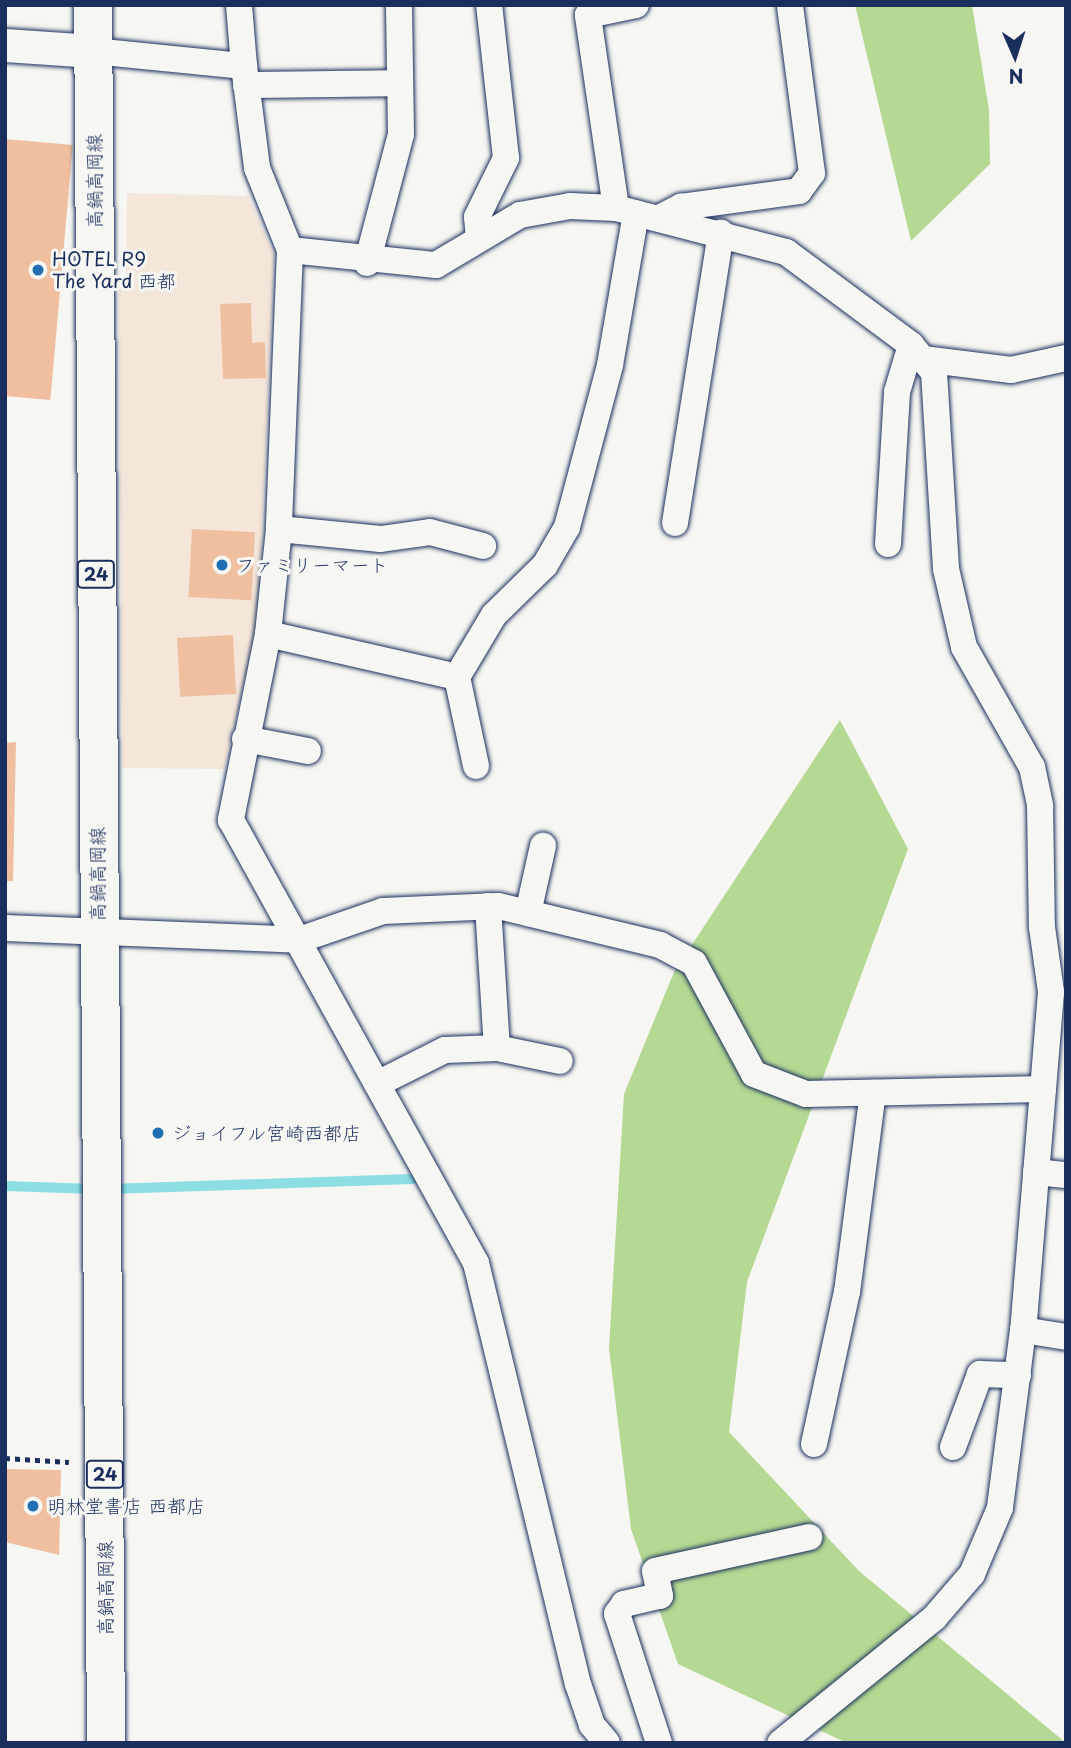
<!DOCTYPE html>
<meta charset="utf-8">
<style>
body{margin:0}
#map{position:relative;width:1071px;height:1748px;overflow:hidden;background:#f6f6f2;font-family:"Playpen Sans","Klee One",sans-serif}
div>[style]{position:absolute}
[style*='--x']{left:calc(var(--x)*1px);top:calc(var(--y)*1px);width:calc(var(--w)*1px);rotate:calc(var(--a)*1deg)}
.built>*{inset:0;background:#f4e6d9}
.green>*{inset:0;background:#b5d893}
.stream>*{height:10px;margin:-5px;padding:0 5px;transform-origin:5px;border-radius:5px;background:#8cdee2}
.building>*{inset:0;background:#efbf9f;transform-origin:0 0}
.path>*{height:4.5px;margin-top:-2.25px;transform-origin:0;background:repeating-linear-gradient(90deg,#1b2f5e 0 5px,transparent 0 10px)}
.roads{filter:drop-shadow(0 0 2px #1b2f5e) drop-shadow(0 0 2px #1b2f5e)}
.minor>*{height:26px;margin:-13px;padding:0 13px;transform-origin:13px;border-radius:13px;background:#f6f6f2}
.tertiary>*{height:33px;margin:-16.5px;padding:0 16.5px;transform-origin:16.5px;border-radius:16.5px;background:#f6f6f2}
.primary>*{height:38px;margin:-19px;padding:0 19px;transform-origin:19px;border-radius:19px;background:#f6f6f2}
.dots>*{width:19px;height:19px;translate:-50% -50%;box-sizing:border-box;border:4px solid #f6f6f2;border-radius:50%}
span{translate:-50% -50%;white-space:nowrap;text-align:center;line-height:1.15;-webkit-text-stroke:6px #f6f6f2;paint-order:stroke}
.shield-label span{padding:2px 5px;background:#f6f6f2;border:2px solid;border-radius:5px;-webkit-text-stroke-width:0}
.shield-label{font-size:18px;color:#1b2f5e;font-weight:700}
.street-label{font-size:19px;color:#1b2f5e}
.poi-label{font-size:19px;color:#1b2f5e}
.left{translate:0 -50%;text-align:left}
.frame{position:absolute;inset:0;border:7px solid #1b2f5e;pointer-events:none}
.north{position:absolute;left:980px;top:21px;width:70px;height:70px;-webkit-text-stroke:5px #f6f6f2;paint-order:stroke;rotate:177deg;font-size:19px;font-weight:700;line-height:28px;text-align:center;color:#1b2f5e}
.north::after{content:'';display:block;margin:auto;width:24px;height:32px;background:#1b2f5e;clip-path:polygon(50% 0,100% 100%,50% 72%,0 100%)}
</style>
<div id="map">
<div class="built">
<i style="clip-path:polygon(127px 193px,248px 196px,274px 254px,258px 621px,224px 769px,122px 768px,119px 290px,126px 276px)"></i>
</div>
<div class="green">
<i style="clip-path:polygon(855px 5px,972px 5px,989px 110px,990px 164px,911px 241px)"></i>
<i style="clip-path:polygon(840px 720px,908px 849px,747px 1282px,729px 1432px,859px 1571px,1066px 1743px,847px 1743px,678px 1664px,631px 1529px,609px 1348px,624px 1094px,674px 972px)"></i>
</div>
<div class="stream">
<i style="--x:5;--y:1186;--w:89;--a:1.9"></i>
<i style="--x:109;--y:1189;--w:304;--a:-1.9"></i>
</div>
<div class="building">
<i style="left:5px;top:139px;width:68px;height:256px;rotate:5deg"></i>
<i style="clip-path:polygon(251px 303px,252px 343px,265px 342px,266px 378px,223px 379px,220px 304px)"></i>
<i style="left:192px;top:529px;width:63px;height:68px;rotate:3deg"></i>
<i style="left:233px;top:635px;width:59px;height:56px;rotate:87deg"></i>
<i style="clip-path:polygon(16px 742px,13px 881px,5px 881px,5px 743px)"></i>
<i style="clip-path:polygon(5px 1469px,61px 1470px,59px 1555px,5px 1542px)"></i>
</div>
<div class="path">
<i style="--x:5;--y:1458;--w:64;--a:3.6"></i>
</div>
<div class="roads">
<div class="minor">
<i style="--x:239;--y:5;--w:61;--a:85.3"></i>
<i style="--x:93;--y:51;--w:152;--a:5.7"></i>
<i style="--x:244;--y:66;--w:103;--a:82.7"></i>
<i style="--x:257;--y:168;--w:88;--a:68.1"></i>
<i style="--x:290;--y:250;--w:279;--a:92.3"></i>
<i style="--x:279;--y:529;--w:106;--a:96"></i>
<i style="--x:268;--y:634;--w:190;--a:101.3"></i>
<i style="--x:231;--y:820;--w:506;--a:61.06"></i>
<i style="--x:476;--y:1263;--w:433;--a:76.4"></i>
<i style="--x:578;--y:1684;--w:43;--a:71.1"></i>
<i style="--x:592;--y:1725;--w:23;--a:50"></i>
<i style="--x:246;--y:85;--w:154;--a:-0.7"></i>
<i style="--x:616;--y:208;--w:195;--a:-98.3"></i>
<i style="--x:588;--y:15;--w:49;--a:-11.8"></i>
<i style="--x:659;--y:218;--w:25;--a:-27"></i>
<i style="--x:681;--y:207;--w:119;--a:-7.7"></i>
<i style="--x:799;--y:191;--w:22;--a:-54"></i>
<i style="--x:812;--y:173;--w:169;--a:-97.5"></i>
<i style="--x:479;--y:239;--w:22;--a:-95"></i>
<i style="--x:477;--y:217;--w:66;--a:-63.8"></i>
<i style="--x:506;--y:158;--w:154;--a:-96.3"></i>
<i style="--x:290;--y:250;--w:147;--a:5.9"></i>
<i style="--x:436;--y:265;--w:98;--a:-30.8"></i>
<i style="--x:520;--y:215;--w:51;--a:-10.2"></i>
<i style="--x:570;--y:206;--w:46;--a:2.5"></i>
<i style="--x:616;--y:208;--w:176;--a:14.5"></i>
<i style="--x:786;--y:252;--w:156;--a:36.6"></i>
<i style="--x:911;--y:345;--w:35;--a:50"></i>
<i style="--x:934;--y:372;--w:197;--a:86.5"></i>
<i style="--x:946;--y:569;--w:80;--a:77"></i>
<i style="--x:964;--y:647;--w:138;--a:60.5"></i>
<i style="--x:1032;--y:767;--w:40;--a:78"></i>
<i style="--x:1040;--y:806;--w:121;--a:89.1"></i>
<i style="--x:1042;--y:927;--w:66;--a:82.1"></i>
<i style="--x:1051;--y:992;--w:339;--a:94.7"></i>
<i style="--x:1023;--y:1330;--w:179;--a:97.4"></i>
<i style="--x:1000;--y:1508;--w:72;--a:113"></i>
<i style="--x:972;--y:1574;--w:58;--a:130.8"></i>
<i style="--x:934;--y:1618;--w:198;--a:140.9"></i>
<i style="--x:367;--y:263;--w:133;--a:-75.2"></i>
<i style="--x:401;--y:134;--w:128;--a:-90.9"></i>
<i style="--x:923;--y:359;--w:89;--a:7.1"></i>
<i style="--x:1011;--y:370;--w:56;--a:-12.3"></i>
<i style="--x:675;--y:523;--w:294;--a:-81"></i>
<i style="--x:279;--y:529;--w:102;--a:5.6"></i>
<i style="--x:381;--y:539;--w:49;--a:-8.1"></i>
<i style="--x:430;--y:532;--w:55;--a:14.8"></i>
<i style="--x:888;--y:544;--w:152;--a:-86.6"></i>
<i style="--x:897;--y:392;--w:49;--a:-73.4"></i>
<i style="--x:268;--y:634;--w:194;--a:12.8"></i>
<i style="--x:457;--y:677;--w:72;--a:-59.2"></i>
<i style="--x:494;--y:615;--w:71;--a:-44.4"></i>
<i style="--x:545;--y:565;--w:44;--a:-59.9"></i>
<i style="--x:567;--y:527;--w:168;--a:-75.1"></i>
<i style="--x:610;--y:365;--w:154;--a:-80.3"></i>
<i style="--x:457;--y:677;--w:91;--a:77.9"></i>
<i style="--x:245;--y:739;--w:64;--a:10.8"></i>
<i style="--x:488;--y:906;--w:142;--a:86.4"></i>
<i style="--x:528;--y:913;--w:69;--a:-77.4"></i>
<i style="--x:5;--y:928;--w:294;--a:2.3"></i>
<i style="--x:299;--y:940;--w:89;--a:-19"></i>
<i style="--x:383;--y:911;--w:115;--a:-2.5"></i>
<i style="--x:498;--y:906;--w:167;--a:13.5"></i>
<i style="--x:660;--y:945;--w:38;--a:28"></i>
<i style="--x:694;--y:963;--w:126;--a:61.6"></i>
<i style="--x:754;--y:1074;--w:56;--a:21"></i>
<i style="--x:806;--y:1094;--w:237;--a:-1.2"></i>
<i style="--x:377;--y:1084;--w:76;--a:-26.6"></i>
<i style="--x:445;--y:1050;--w:52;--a:-2.2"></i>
<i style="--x:497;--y:1048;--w:64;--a:11.7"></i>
<i style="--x:1036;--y:1172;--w:30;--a:6"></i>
<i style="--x:1023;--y:1330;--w:44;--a:9.2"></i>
<i style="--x:814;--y:1444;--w:156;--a:-77.8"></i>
<i style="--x:847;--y:1292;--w:201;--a:-82.6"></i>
<i style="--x:953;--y:1447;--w:78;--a:-69.7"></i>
<i style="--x:980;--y:1374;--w:38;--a:2"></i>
<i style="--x:659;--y:1743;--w:136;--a:-108"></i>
<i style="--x:617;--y:1614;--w:12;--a:-55"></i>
<i style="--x:624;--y:1604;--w:37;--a:-13"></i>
<i style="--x:660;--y:1596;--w:25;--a:-101"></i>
<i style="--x:655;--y:1571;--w:158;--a:-12.4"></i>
</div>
<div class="tertiary">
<i style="--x:5;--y:45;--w:88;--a:3.9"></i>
</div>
<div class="primary">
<i style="--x:93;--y:5;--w:1738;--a:89.57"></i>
</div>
</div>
<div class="dots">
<i style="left:38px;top:270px;background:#1f6fb2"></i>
<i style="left:222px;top:565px;background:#1f6fb2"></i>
<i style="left:158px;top:1133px;background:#1f6fb2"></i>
<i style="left:33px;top:1506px;background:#1f6fb2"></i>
</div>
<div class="shield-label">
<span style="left:96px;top:574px">24</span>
<span style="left:105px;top:1474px">24</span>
</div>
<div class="street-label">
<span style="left:94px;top:181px;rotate:-90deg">高鍋高岡線</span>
<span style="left:97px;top:874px;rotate:-90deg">高鍋高岡線</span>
<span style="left:105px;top:1588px;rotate:-90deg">高鍋高岡線</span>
</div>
<div class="poi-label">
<span class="left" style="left:52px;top:270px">HOTEL R9<br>The Yard 西都</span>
<span class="left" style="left:236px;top:565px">ファミリーマート</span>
<span class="left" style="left:172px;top:1133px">ジョイフル宮崎西都店</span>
<span class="left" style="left:47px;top:1506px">明林堂書店 西都店</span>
</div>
<div class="frame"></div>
<div class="north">N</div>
</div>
